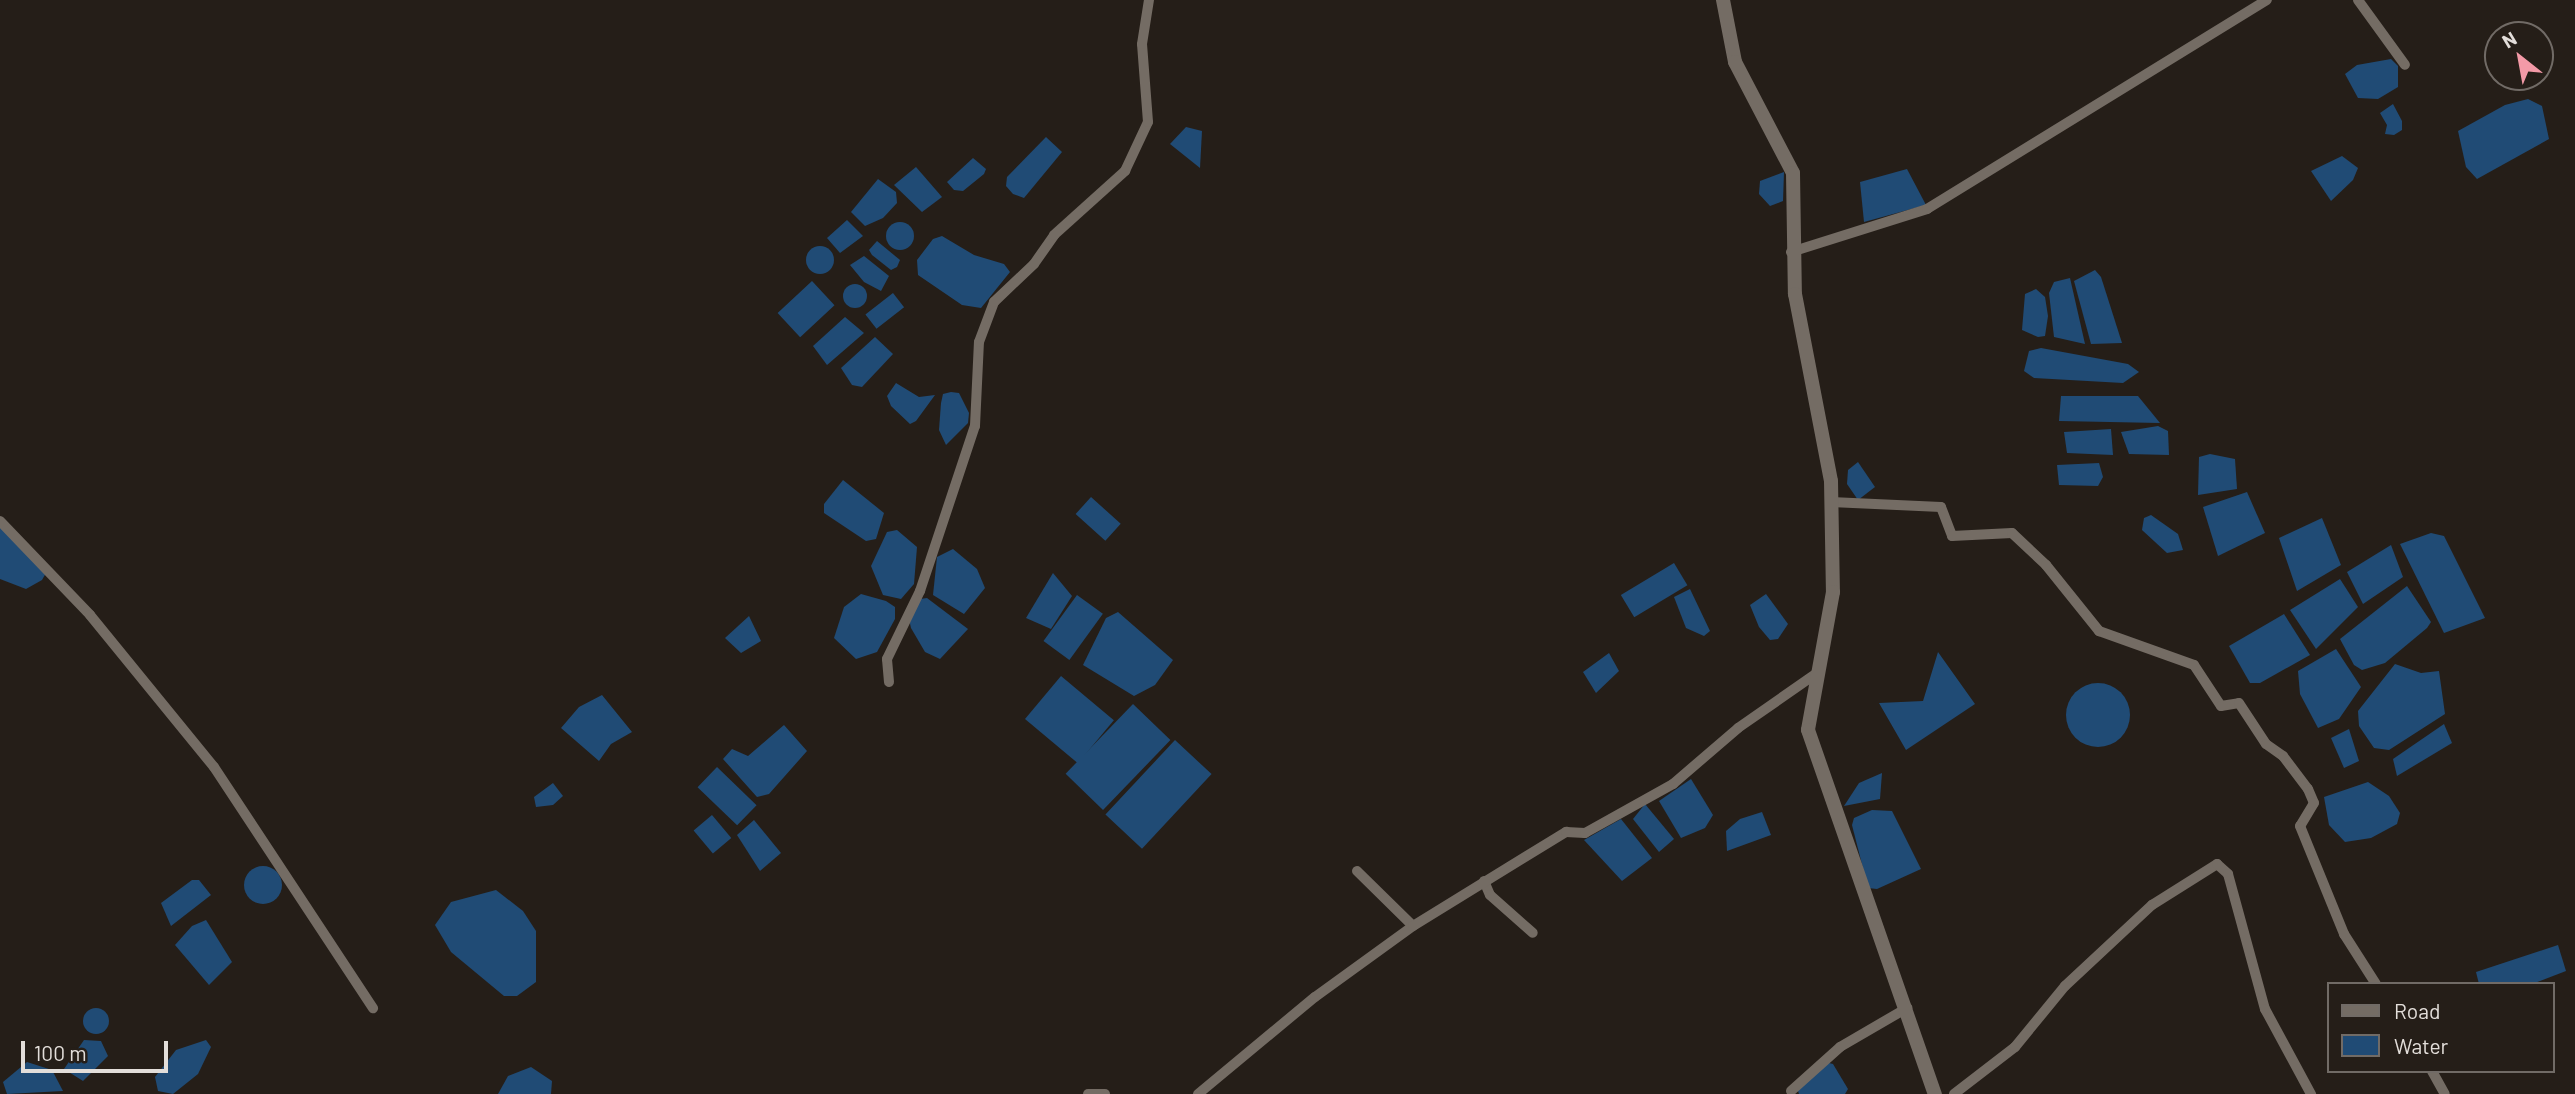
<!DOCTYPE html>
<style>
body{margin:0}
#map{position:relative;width:2575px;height:1094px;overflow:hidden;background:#251e18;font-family:Barlow,sans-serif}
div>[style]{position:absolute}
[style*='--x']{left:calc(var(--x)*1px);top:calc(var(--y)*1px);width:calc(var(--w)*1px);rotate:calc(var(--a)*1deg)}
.water>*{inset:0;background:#204b75;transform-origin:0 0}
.round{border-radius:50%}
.minor>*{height:10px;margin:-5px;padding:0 5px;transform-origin:5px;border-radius:5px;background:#746c64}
.tertiary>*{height:14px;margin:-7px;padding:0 7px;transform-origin:7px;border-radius:7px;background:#746c64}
span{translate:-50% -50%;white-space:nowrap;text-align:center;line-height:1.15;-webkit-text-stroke:7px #251e18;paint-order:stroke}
.legend{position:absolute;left:2327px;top:982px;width:228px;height:91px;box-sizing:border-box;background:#251e18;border:2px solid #716b66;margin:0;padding:9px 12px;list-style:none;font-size:21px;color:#e3deda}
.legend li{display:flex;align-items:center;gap:14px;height:35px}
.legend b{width:35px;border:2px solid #716b66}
.north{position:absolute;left:2484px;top:21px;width:70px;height:70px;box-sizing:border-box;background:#251e18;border:2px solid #716b66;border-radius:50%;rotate:329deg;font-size:19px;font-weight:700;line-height:28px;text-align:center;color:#e3deda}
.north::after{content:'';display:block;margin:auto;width:24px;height:32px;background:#f39aa7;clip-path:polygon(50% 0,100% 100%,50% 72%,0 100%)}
.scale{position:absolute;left:21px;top:1041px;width:147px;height:32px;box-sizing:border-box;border:4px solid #e3deda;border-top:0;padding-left:9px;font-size:21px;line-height:24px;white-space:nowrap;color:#e3deda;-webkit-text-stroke:5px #251e18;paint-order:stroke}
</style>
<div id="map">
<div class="water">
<i style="clip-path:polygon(2391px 59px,2398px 66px,2398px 87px,2378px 99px,2358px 98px,2345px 74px,2357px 65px)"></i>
<i style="clip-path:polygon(2528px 99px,2542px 106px,2549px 139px,2477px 179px,2466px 167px,2458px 131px,2505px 105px)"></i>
<i style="clip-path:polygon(2393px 104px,2402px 121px,2402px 130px,2394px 135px,2385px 134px,2387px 125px,2380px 113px)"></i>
<i style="clip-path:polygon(1186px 127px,1202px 131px,1200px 168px,1170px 144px)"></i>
<i style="clip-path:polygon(1046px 137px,1062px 152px,1024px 198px,1013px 194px,1006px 186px,1007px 177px)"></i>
<i style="clip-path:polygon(2342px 156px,2358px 168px,2353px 180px,2331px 201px,2311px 171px)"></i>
<i style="clip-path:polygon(973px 158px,986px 169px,984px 174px,963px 191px,954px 190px,947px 182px)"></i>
<i style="clip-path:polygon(916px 167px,942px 197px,922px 212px,894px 185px)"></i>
<i style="clip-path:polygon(1907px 169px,1926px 205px,1864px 222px,1860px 182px)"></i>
<i style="clip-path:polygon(1784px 172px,1783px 201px,1770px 206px,1759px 194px,1760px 181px)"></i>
<i style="clip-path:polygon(878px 179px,896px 192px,897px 203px,883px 218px,865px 226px,851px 212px)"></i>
<i style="clip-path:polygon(847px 220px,863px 236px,840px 253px,827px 238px)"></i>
<i class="round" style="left:886px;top:222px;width:28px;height:28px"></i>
<i style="clip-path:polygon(942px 236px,974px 255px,1004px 264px,1010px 272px,981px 308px,962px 305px,918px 275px,917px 260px,933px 239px)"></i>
<i style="clip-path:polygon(877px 241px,900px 260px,897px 267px,891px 270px,872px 255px,869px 250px)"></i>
<i class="round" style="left:806px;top:246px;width:28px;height:28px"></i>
<i style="clip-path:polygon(864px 256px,889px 276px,881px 291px,864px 282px,850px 265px)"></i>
<i style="clip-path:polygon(2095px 270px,2101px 277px,2122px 343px,2091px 344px,2074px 281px)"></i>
<i style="clip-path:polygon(2070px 278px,2085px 344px,2054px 337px,2049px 293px,2054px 282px)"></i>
<i style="left:812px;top:281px;width:33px;height:47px;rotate:47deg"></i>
<i class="round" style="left:843px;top:284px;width:24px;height:24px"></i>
<i style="clip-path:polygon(2036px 289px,2045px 297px,2048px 316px,2045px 336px,2038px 337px,2022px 330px,2025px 294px)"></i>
<i style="left:893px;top:293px;width:18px;height:35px;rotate:52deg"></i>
<i style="clip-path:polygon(845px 317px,864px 333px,827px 365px,813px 346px)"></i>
<i style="clip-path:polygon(875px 337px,893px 354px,862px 387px,852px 385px,841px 368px)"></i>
<i style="clip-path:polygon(2041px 348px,2128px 364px,2139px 372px,2123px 383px,2034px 378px,2024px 371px,2029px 351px)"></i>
<i style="clip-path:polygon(896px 383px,919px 397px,935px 395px,916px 421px,910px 424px,891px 406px,887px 396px)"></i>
<i style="clip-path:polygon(951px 392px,959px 393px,969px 413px,968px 423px,946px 445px,939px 430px,941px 403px,943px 394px)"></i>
<i style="clip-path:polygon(2061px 396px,2138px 396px,2160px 423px,2059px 421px)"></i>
<i style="clip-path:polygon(2158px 426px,2168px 431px,2169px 455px,2129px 454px,2121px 432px)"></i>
<i style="clip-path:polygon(2111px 429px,2113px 455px,2067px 453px,2064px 432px)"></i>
<i style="clip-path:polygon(2210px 454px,2235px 459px,2237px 489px,2198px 495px,2199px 457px)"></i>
<i style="clip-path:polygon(1858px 462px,1875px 487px,1858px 500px,1847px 484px,1848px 470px)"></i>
<i style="clip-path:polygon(2099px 463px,2103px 477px,2098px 486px,2059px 485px,2057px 465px)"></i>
<i style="clip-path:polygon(843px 480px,884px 513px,876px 539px,866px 541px,824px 513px,824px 504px)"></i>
<i style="clip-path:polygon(2247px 492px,2265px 533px,2218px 556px,2203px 507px)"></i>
<i style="left:1091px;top:497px;width:40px;height:23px;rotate:42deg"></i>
<i style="clip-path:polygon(2151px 515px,2178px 534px,2183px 550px,2167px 553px,2142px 530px,2144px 518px)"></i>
<i style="clip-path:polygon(2322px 518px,2341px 565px,2297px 591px,2279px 538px)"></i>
<i style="clip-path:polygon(0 526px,46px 573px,42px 580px,26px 589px,0 579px)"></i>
<i style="clip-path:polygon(897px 530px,917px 547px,914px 584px,901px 599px,883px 595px,871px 566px,887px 532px)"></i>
<i style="clip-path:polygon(2431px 533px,2444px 536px,2485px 618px,2444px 633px,2400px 544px)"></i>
<i style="clip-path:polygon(2391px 545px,2403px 577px,2363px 604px,2347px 572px)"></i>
<i style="clip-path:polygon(953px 549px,977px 569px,985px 588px,964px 614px,933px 595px,937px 557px)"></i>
<i style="left:1674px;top:563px;width:26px;height:62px;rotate:59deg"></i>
<i style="clip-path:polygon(1053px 573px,1072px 596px,1051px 629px,1026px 618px)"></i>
<i style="clip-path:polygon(2340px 579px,2358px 607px,2316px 649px,2290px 610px)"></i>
<i style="clip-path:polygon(2407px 586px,2431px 622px,2427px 628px,2385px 663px,2362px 670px,2354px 665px,2340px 639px)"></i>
<i style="clip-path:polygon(1690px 589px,1710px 631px,1704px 636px,1686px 628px,1674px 597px)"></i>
<i style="clip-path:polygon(861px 594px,886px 601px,895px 607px,895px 619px,877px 652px,856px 659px,834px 638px,844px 607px)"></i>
<i style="clip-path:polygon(1766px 594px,1788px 624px,1778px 639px,1770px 640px,1759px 627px,1750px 605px)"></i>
<i style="left:1077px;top:595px;width:32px;height:57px;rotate:36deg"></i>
<i style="clip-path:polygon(927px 598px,968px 629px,940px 659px,925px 652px,911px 628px,909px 619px,920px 599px)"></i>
<i style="clip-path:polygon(1118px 612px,1173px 660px,1155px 685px,1134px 696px,1083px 665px,1106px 618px)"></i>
<i style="clip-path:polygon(2284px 614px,2310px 655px,2260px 683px,2250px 683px,2229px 646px)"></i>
<i style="clip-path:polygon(749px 616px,761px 641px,741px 653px,725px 638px)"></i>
<i style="clip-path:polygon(2336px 649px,2361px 687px,2339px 719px,2318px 728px,2300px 694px,2298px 671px)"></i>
<i style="clip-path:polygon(1938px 652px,1975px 704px,1906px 750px,1879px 703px,1923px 701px)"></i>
<i style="clip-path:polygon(1609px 653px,1619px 671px,1596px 693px,1583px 672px)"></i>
<i style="clip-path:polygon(2395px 664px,2421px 673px,2439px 671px,2445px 714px,2389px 750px,2374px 748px,2359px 726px,2358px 711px)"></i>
<i style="left:1061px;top:676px;width:69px;height:56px;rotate:40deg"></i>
<i class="round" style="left:2066px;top:683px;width:64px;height:64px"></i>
<i style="clip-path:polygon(602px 695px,632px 732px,611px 744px,599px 761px,561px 728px,579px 707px)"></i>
<i style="left:1133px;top:704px;width:52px;height:97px;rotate:44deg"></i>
<i style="clip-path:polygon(2444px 724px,2452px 743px,2397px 776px,2393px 759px)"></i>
<i style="clip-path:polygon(784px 725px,807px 751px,769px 794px,757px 797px,723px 759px,732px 749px,748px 756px)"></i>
<i style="clip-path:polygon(2349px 729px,2359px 761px,2344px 768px,2331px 738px)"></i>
<i style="left:1175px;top:740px;width:50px;height:102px;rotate:43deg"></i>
<i style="left:717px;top:767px;width:55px;height:28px;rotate:44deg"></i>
<i style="clip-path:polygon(1882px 773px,1880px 799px,1844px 806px,1859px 783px)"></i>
<i style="clip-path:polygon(1691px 779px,1713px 815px,1705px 828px,1681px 838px,1659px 801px)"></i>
<i style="clip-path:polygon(2368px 782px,2389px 796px,2400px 813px,2397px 824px,2371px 838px,2345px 842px,2329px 825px,2324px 797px)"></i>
<i style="clip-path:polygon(553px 783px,563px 796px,553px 805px,536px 807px,534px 797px)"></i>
<i style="clip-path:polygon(1645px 804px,1674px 839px,1659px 852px,1633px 819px)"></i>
<i style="clip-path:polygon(1872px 810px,1892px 811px,1921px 869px,1877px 889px,1868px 888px,1852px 825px,1854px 818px)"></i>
<i style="clip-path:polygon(1762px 812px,1771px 835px,1727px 851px,1726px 831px,1740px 819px)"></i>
<i style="left:712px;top:815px;width:30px;height:24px;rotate:50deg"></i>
<i style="clip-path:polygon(1621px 819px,1652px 858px,1622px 881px,1584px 840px)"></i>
<i style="clip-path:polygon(754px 820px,781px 853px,760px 871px,737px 835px)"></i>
<i class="round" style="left:244px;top:866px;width:38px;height:38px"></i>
<i style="clip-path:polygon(192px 880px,199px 880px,211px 895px,171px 926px,161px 903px)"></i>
<i style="clip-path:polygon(496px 890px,523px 911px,536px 931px,536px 982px,517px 996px,504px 996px,451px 952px,435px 925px,451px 902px)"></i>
<i style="clip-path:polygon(206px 920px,232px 962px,209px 985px,175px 945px,192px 926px)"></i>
<i style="clip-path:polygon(2558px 945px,2566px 971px,2532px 984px,2479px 984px,2476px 972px)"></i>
<i class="round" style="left:83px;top:1008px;width:26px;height:26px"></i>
<i style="clip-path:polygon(84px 1040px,101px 1041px,108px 1056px,83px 1081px,64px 1069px)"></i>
<i style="clip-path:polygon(206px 1040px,211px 1047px,198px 1074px,173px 1094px,158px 1091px,155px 1077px,176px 1050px)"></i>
<i style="clip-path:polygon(27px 1062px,52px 1070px,63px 1091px,7px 1094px,3px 1082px)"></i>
<i style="clip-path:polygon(1825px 1062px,1833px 1064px,1848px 1089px,1845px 1094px,1799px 1094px,1797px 1088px)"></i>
<i style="clip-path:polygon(531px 1067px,552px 1081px,551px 1094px,498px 1094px,508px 1076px)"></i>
</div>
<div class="minor">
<i style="--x:2358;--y:0;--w:80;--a:54.1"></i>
<i style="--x:1791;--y:252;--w:143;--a:-17.5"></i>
<i style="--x:1927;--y:209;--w:399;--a:-31.6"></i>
<i style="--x:1831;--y:502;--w:110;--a:2.6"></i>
<i style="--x:1941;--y:507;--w:31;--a:69"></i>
<i style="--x:1952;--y:536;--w:60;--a:-2.9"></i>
<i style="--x:2012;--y:533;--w:47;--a:43.3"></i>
<i style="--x:2046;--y:565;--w:85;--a:51.2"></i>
<i style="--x:2099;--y:631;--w:101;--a:19.7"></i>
<i style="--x:2194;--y:665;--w:49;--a:56.6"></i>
<i style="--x:2221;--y:706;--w:18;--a:-9"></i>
<i style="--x:2239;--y:703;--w:49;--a:56.6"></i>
<i style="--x:2266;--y:744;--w:21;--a:35"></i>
<i style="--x:2283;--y:756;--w:41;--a:52.9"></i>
<i style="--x:2308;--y:789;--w:15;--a:67"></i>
<i style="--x:2314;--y:803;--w:27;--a:121"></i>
<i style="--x:2300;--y:826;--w:117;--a:67.8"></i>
<i style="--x:2344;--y:934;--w:59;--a:57.4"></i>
<i style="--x:0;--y:521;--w:130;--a:46.2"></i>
<i style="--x:90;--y:615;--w:196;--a:50.8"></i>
<i style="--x:214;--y:767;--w:289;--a:56.6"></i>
<i style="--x:889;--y:682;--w:23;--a:-95"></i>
<i style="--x:887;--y:659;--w:76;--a:-64.1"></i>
<i style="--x:920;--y:591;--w:174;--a:-71.6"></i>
<i style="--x:975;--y:426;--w:84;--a:-87.3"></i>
<i style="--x:979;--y:342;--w:43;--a:-69.4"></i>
<i style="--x:994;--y:302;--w:55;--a:-43.5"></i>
<i style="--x:1034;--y:264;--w:35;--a:-55"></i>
<i style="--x:1054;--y:235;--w:96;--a:-42"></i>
<i style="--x:1125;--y:171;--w:54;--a:-64.9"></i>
<i style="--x:1148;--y:122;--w:78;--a:-94.4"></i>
<i style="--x:1142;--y:44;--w:45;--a:-81"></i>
<i style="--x:1357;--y:871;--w:78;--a:44.5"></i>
<i style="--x:1484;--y:881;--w:15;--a:67"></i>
<i style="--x:1490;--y:895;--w:57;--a:41.5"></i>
<i style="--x:2432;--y:1071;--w:26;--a:61"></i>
<i style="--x:1791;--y:1091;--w:66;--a:-41.9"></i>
<i style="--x:1840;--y:1047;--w:78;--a:-30.2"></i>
<i style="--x:1088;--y:1094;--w:17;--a:0"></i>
<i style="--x:1198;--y:1094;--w:152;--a:-39.7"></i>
<i style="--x:1315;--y:997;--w:121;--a:-35.9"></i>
<i style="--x:1413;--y:926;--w:180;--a:-31.6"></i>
<i style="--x:1566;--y:832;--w:19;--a:3"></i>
<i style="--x:1585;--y:833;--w:101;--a:-29.1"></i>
<i style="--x:1673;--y:784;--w:86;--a:-40.7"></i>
<i style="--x:1738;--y:728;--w:96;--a:-34.8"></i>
<i style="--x:1954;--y:1094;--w:77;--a:-37.6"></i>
<i style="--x:2015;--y:1047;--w:79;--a:-50.7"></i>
<i style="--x:2065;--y:986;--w:119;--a:-43"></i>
<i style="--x:2152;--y:905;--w:77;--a:-32.2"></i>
<i style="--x:2217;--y:864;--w:15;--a:42"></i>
<i style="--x:2228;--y:874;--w:140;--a:74.7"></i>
<i style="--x:2265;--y:1009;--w:97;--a:61.6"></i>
</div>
<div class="tertiary">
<i style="--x:1723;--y:0;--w:63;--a:79"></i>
<i style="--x:1735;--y:62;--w:125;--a:62.4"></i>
<i style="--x:1793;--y:173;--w:121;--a:89.1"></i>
<i style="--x:1795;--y:294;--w:190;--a:79.1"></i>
<i style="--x:1831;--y:481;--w:111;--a:89"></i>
<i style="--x:1833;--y:592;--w:140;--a:100.3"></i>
<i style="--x:1808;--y:730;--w:386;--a:70.8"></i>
</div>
<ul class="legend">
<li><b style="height:9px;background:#746c64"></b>Road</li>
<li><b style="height:19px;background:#204b75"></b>Water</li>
</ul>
<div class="north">N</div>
<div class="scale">100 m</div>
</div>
